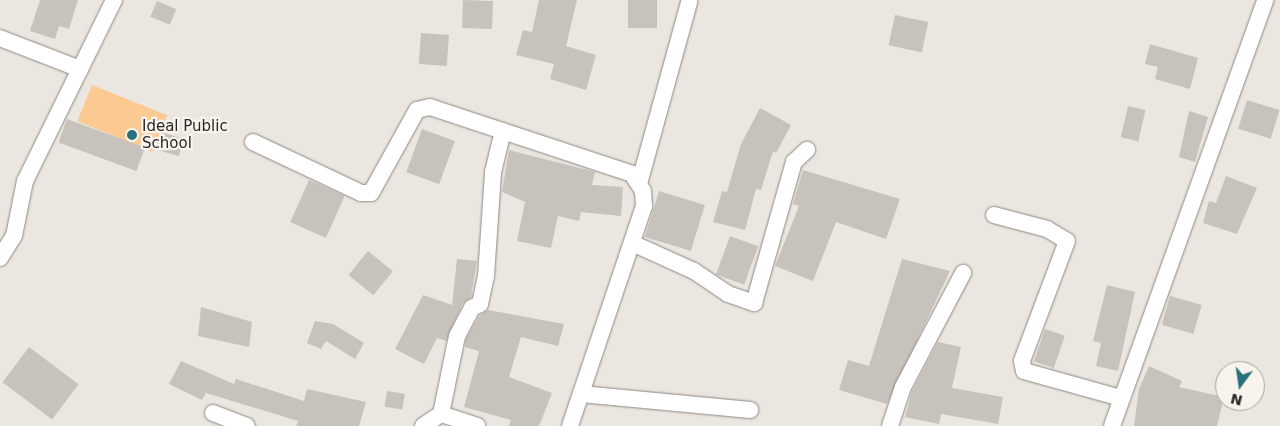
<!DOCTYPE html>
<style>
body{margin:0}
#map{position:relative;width:1280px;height:426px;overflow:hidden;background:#ece6e0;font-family:"DejaVu Sans",sans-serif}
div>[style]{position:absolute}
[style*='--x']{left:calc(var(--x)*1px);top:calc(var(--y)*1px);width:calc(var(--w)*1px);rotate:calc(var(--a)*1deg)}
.green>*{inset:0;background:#faca92;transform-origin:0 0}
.building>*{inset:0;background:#c7c2bc;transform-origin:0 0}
.roads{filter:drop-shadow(0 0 1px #8d8882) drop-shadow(0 0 1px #8d8882)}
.minor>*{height:16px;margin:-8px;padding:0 8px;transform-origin:8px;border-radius:8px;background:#fff}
.dots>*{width:14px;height:14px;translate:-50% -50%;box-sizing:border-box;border:2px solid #f9f3ed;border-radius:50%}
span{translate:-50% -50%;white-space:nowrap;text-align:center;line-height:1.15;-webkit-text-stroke:4.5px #f9f3ed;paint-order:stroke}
.poi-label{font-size:15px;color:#282624}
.left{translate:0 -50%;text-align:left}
.north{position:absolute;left:1215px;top:361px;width:50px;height:50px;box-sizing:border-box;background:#f9f3ed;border:1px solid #a5a19d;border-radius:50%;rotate:194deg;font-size:14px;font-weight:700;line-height:20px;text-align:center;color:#282624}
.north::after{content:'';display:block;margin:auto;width:18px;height:22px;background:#28717b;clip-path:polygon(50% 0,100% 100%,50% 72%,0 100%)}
</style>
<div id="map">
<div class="green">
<i style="left:92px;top:85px;width:81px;height:39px;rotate:22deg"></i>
</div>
<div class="building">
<i style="clip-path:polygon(40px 0,78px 0,69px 29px,59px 26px,55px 39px,30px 31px)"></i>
<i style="left:463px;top:0;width:30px;height:28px;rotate:2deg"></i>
<i style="clip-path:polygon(539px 0,577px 0,566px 46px,596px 55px,586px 90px,550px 79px,554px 64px,516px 55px,523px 30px,532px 32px)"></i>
<i style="left:628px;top:0;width:29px;height:28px"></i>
<i style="left:157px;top:1px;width:21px;height:17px;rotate:23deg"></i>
<i style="left:895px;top:15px;width:34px;height:31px;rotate:12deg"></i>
<i style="left:421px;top:33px;width:28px;height:31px;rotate:4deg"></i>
<i style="clip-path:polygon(1150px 44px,1198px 58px,1190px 89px,1155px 79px,1158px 67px,1145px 64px)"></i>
<i style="left:1247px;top:100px;width:34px;height:30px;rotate:17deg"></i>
<i style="left:1128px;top:106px;width:18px;height:32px;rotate:13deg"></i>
<i style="clip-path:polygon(760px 108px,791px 125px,776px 153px,773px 151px,761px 190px,756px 189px,745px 230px,713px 222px,722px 191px,727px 192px,741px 144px)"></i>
<i style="clip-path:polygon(1189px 111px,1208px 117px,1195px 162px,1179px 157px)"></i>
<i style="left:67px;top:119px;width:83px;height:25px;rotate:20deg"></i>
<i style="left:422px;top:129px;width:35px;height:46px;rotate:20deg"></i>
<i style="left:161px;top:132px;width:24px;height:18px;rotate:17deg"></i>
<i style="clip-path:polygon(509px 150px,595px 172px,592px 185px,623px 187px,621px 216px,581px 212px,579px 221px,558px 216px,551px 248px,517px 241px,525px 202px,502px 192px)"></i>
<i style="clip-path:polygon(803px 170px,900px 199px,886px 239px,836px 222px,813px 281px,775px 266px,799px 206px,793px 204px)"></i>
<i style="clip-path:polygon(1226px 176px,1257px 188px,1237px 234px,1203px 223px,1209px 201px,1216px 203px)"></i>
<i style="left:309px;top:180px;width:39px;height:46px;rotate:24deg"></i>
<i style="left:659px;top:191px;width:48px;height:48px;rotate:17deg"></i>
<i style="left:730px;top:236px;width:30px;height:41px;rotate:20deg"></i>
<i style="left:368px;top:251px;width:32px;height:31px;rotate:39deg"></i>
<i style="clip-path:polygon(457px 259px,477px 261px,471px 297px,463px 303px,446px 341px,437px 338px,424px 364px,395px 349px,423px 295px,452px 305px)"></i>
<i style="clip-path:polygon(902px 259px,950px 271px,887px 404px,839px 390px,848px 360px,869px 366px)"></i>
<i style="clip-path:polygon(1107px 285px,1135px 292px,1118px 371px,1096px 366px,1101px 343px,1093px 341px)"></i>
<i style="left:1170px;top:296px;width:33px;height:30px;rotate:16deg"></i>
<i style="clip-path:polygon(201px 307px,252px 322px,249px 347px,198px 336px)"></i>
<i style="clip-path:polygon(488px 310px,564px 324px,558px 346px,521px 337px,509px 377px,552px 393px,539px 426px,509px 426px,511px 420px,464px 407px,479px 351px,465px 347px,466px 339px,479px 316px)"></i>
<i style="clip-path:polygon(315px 321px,333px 324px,364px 343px,355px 359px,326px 341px,321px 349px,307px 343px)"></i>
<i style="left:1045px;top:329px;width:21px;height:34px;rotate:19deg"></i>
<i style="clip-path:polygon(938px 342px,961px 347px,952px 388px,1003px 397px,998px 424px,941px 414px,939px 424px,905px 417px,912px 391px)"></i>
<i style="left:29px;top:347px;width:62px;height:44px;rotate:37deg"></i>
<i style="clip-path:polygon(181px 361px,234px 384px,236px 379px,304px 401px,307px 389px,366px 402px,359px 426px,296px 426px,298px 421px,206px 393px,202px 400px,169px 384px)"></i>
<i style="clip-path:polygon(1149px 366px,1182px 381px,1179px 387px,1224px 397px,1217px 426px,1134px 426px,1139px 389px)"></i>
<i style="left:387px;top:391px;width:18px;height:16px;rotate:9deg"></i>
</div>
<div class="roads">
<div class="minor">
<i style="--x:0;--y:38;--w:86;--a:21.2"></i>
<i style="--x:253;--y:142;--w:119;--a:25.3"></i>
<i style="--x:361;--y:193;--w:10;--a:0"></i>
<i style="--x:371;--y:193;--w:95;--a:-61"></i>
<i style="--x:417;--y:110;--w:13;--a:-13"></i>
<i style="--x:430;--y:107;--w:213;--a:18.3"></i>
<i style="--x:632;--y:174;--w:20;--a:57"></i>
<i style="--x:643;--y:191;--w:15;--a:86"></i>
<i style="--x:644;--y:206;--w:232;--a:108.6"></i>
<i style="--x:639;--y:184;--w:189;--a:-74.6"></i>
<i style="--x:994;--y:215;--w:55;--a:14.8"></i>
<i style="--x:1047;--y:229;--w:23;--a:31"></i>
<i style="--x:1067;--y:241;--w:128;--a:110.6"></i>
<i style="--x:1022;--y:361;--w:10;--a:79"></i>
<i style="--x:1024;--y:371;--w:101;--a:15.6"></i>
<i style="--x:632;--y:243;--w:68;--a:24.3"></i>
<i style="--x:694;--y:271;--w:41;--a:34.1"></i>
<i style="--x:728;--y:294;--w:28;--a:19"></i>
<i style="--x:754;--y:303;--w:147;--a:-74.2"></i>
<i style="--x:794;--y:162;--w:18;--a:-43"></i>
<i style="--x:0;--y:258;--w:26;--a:-58"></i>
<i style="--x:14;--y:236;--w:56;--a:-78.7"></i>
<i style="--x:25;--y:181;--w:202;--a:-63.8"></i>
<i style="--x:581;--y:394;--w:170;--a:5.4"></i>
<i style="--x:213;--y:413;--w:36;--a:21"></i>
<i style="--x:441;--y:414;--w:80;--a:-78.4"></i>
<i style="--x:457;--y:336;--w:32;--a:-62"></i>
<i style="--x:472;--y:308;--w:9;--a:-27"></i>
<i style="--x:480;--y:304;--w:29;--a:-78"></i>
<i style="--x:486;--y:276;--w:104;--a:-86.1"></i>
<i style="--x:493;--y:172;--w:42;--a:-76.3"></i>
<i style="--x:423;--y:426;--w:22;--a:-34"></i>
<i style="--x:441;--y:414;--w:38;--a:18"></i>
<i style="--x:890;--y:426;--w:41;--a:-71.6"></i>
<i style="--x:903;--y:387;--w:129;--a:-62.2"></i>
<i style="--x:1112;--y:426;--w:453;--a:-70.2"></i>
</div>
</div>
<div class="dots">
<i style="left:132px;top:135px;background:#28717b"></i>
</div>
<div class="poi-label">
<span class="left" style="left:142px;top:135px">Ideal Public<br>School</span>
</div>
<div class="north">N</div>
</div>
